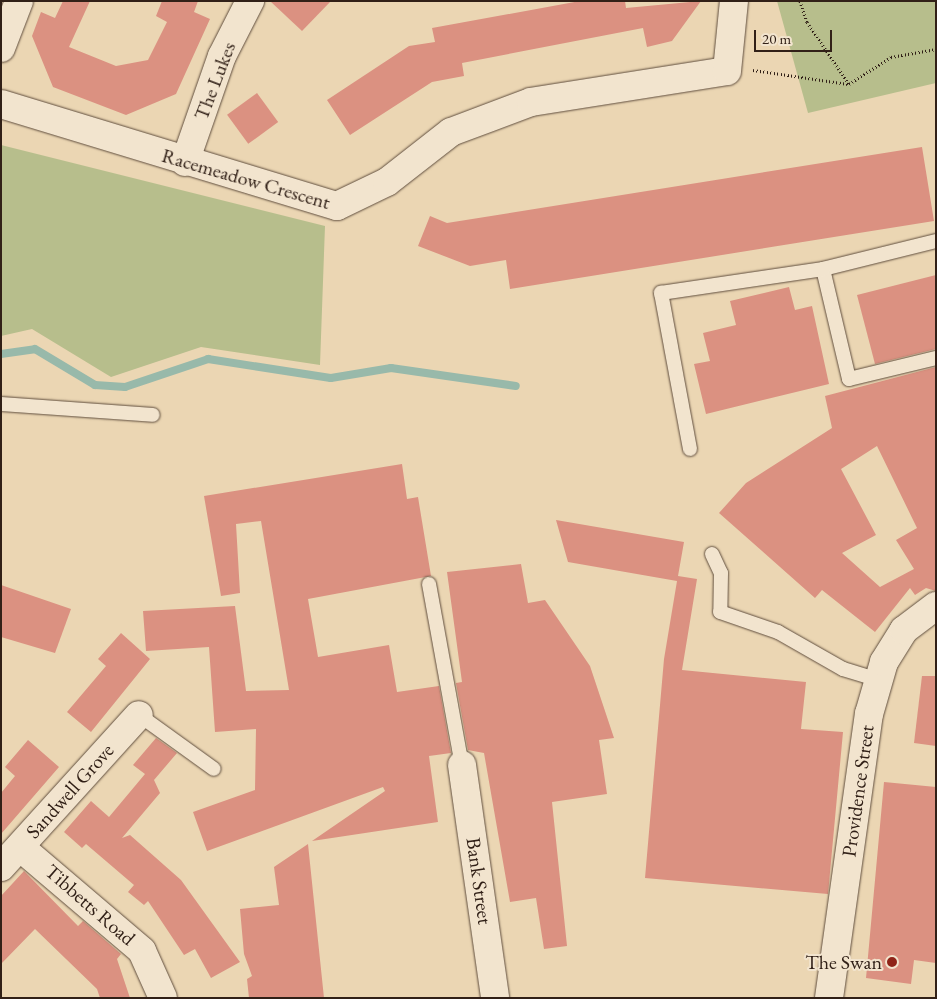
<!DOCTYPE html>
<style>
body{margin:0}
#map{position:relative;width:937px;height:999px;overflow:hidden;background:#ebd6b3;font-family:"EB Garamond",serif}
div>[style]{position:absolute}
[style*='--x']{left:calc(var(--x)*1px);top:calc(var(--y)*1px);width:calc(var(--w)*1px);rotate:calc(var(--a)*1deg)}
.green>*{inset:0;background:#b7be8c}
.stream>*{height:8px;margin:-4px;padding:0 4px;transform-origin:4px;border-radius:4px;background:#98b9aa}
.building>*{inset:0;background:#db9181;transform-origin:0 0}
.path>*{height:3px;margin-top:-1.5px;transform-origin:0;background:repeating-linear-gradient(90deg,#312017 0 1px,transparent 0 3.5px)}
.roads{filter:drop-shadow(0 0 1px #604e3e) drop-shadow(0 0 1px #604e3e)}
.lane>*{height:14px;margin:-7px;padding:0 7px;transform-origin:7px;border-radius:7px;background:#f2e4ce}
.street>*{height:28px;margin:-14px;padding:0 14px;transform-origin:14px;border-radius:14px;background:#f2e4ce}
.dots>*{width:14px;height:14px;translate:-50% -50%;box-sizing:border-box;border:2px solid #f2e4ce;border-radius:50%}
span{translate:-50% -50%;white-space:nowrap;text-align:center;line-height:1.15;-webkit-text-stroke:4px #f2e4ce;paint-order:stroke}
.street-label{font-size:20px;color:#312017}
.poi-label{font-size:20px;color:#312017}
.right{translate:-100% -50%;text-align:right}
.frame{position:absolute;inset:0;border:2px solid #312017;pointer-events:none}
.scale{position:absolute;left:754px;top:30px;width:78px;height:22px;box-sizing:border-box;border:2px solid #312017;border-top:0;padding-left:6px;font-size:15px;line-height:18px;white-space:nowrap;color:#312017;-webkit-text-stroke:4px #f2e4ce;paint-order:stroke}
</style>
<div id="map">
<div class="green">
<i style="clip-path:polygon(777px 1px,936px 1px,936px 83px,808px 113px)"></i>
<i style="clip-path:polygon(1px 145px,325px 226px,320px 365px,201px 347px,111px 377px,32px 329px,1px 336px)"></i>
</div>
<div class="stream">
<i style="--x:1;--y:354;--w:34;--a:-8"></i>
<i style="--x:35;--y:349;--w:70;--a:31"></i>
<i style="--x:95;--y:385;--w:30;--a:4"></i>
<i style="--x:125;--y:387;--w:88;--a:-18.6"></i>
<i style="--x:208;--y:359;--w:124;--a:8.8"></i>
<i style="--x:331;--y:378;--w:61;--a:-9.5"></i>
<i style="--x:391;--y:368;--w:126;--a:8.2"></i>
</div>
<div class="building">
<i style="clip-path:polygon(63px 1px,90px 1px,69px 47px,116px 66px,148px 60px,167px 22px,156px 16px,162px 1px,198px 1px,194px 12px,210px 19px,176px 94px,126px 115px,53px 87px,32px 36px,41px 12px,55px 18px)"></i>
<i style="clip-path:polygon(270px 1px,331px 1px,302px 31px)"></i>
<i style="clip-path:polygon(580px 1px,625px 1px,626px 8px,701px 1px,672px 41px,647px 47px,643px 28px,462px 63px,464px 76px,432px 82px,350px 135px,327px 100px,409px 46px,435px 42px,432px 28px)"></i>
<i style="left:257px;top:93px;width:36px;height:37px;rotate:54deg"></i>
<i style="clip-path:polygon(922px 147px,934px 221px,510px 289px,506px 260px,470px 266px,418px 246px,430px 216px,447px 223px)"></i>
<i style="clip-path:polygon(936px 275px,936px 349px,875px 364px,857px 295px)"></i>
<i style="clip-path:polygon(789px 287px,795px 310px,812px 306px,829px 384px,706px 414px,694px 364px,710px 361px,703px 333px,736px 325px,730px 301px)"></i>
<i style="clip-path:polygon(evenodd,936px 367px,936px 591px,926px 588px,915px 595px,910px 588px,875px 632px,822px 590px,815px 598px,719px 513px,746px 483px,832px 428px,825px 396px,936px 367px,877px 446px,917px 528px,896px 540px,914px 569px,880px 587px,842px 553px,876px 535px,841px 469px,877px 446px)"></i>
<i style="clip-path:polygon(402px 464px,407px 499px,418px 497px,431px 576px,308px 599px,318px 657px,389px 645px,397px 692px,439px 686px,451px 753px,429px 756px,438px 822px,312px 841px,385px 791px,383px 787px,207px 851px,193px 812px,255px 790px,256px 729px,215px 732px,209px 647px,146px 651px,143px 611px,235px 606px,246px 691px,289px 690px,261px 521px,236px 524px,240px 593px,221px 596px,204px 496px)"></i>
<i style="clip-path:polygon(556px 520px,684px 542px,678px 576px,697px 579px,682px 670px,806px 682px,801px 729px,843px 732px,828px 894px,645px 878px,664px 659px,677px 581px,568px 562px)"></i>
<i style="clip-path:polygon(521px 564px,528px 603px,545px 600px,590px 666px,614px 738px,599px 740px,607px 794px,552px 802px,567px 946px,544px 949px,536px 898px,510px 902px,484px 753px,468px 750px,456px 683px,462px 682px,447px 572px)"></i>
<i style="clip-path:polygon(1px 585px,71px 609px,55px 653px,1px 637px)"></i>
<i style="clip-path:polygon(121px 633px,150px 659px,91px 732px,67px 712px,106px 666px,98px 659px)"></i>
<i style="clip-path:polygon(922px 676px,936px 676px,936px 746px,914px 743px)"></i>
<i style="clip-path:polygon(156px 738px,177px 753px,154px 780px,160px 793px,122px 838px,130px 835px,181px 880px,240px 962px,211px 978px,195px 949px,184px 955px,148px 901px,144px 905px,128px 892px,134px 885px,86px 844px,82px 848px,64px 832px,91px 801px,109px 817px,145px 774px,133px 765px)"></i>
<i style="clip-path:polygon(28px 740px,59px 767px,1px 834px,1px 793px,15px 776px,5px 767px)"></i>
<i style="clip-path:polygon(884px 782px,936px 787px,936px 963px,914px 960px,911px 984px,866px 978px)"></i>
<i style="clip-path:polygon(308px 844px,324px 998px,249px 998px,247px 979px,252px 976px,244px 954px,240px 909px,279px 905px,274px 867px)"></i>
<i style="clip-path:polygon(24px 871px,78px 926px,83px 921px,121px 954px,117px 959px,130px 998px,100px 998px,97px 989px,35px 929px,1px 964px,1px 896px)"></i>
</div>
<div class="path">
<i style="--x:800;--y:1;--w:22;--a:72"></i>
<i style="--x:807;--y:22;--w:75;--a:55.9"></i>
<i style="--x:849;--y:84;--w:50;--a:-32.7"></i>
<i style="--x:891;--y:57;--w:46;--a:-10.1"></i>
<i style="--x:753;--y:70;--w:96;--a:8.4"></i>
</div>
<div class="roads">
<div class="lane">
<i style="--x:936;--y:241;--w:116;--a:166.1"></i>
<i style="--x:823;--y:269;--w:113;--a:76.7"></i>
<i style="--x:849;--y:379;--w:89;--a:-13.6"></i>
<i style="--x:1;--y:404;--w:152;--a:4.1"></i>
<i style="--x:690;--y:449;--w:159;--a:-100.5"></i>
<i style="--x:661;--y:293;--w:164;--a:-8.4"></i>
<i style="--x:712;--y:554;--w:21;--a:65"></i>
<i style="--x:721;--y:573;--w:39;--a:91"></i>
<i style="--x:720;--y:612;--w:61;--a:19"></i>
<i style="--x:778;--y:632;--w:75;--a:29.6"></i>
<i style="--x:843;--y:669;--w:38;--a:17"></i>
<i style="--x:429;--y:584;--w:184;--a:79.7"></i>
<i style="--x:139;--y:715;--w:92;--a:35.8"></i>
</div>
<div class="street">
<i style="--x:1;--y:48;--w:50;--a:-69"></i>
<i style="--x:1;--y:104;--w:351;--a:16.9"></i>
<i style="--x:337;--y:206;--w:55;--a:-25.6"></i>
<i style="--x:387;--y:182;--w:81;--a:-38"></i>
<i style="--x:451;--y:132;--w:85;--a:-20.6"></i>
<i style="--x:531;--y:102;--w:198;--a:-9"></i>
<i style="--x:727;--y:71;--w:70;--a:-84.3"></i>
<i style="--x:185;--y:162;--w:112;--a:-70.8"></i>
<i style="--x:222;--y:56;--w:62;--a:-63"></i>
<i style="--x:462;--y:765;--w:235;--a:81.9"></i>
<i style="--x:20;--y:847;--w:160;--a:40.4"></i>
<i style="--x:142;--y:951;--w:51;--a:65.9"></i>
<i style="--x:1;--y:867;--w:205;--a:-47.8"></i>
<i style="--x:829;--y:998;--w:287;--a:-82"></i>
<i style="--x:869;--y:714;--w:54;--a:-73.9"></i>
<i style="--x:884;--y:662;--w:38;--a:-58"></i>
<i style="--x:904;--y:630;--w:40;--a:-37"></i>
</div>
</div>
<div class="dots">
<i style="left:892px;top:962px;background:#8f2418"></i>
</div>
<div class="street-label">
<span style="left:215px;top:81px;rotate:-69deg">The Lukes</span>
<span style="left:246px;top:179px;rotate:16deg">Racemeadow Crescent</span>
<span style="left:70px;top:791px;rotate:-48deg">Sandwell Grove</span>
<span style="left:858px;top:791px;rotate:-82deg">Providence Street</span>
<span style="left:479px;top:881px;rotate:82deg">Bank Street</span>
<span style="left:90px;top:905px;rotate:41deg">Tibbetts Road</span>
</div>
<div class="poi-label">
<span class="right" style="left:882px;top:962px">The Swan</span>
</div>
<div class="frame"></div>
<div class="scale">20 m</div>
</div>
